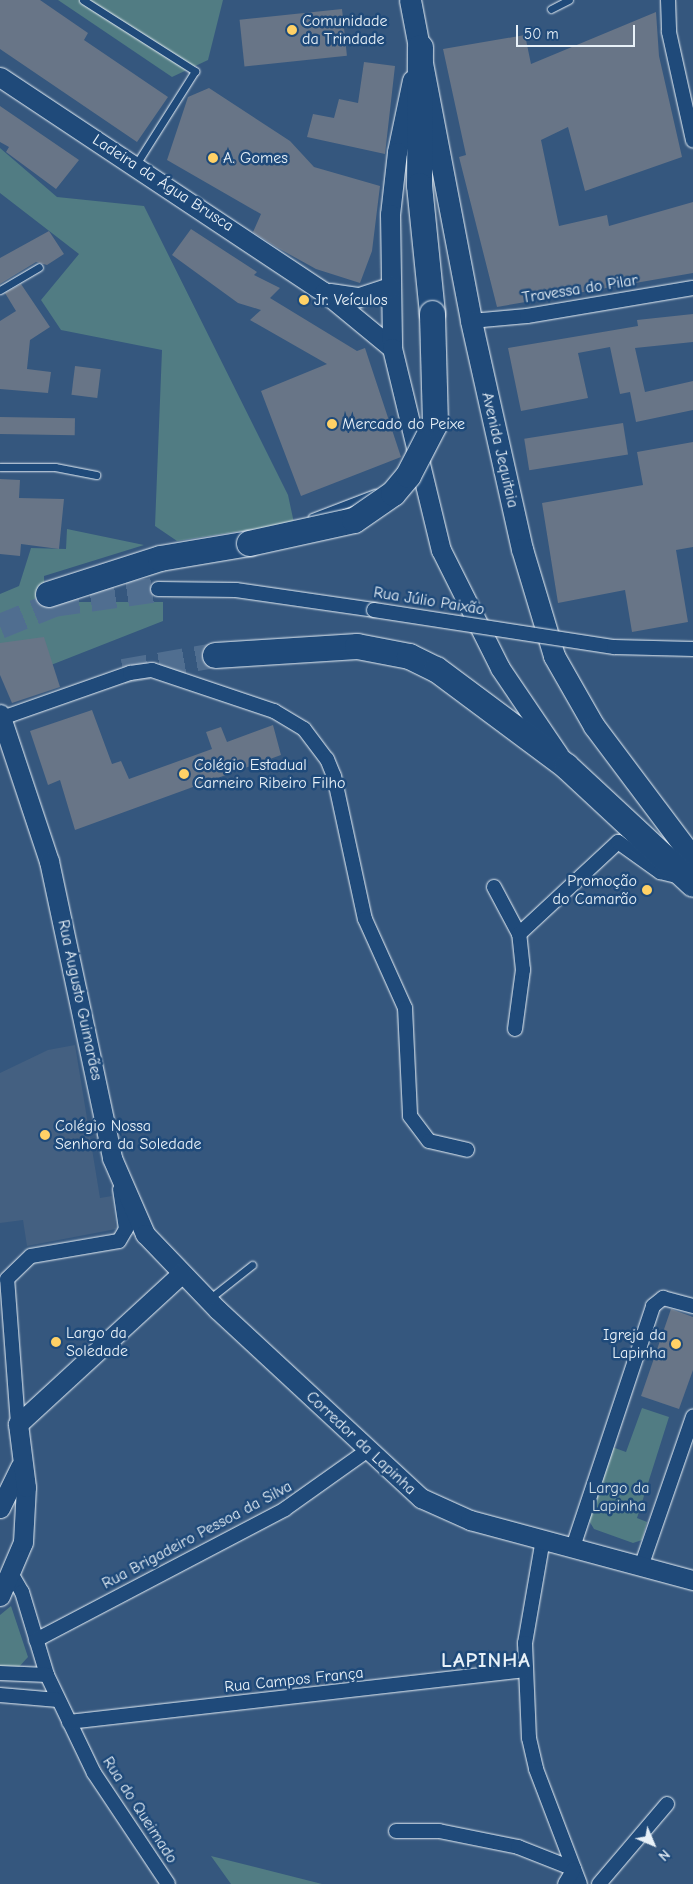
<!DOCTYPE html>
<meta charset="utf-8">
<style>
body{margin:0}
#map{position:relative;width:693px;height:1884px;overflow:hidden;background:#35577e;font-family:"Comic Neue",sans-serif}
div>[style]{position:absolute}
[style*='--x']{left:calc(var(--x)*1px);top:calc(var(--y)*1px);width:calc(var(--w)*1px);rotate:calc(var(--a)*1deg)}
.built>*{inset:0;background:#446081}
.green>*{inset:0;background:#517c83}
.building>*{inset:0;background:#687587;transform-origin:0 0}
.highway-tunnel>*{height:25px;margin-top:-12.5px;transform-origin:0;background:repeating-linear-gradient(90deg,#506e90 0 25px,transparent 0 37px)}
.roads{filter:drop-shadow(0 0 1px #e8f1f8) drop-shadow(0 0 1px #e8f1f8)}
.lane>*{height:7px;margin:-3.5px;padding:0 3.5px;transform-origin:3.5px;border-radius:3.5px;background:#1f4a7a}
.street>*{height:14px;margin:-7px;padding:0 7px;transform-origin:7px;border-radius:7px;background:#1f4a7a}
.secondary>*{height:19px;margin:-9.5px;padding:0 9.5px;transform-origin:9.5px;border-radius:9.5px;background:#1f4a7a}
.primary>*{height:21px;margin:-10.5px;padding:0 10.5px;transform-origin:10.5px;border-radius:10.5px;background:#1f4a7a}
.highway>*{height:25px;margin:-12.5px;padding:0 12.5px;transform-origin:12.5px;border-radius:12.5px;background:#1f4a7a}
.bridges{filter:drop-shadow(0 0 1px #e8f1f8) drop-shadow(0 0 1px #e8f1f8)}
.street-bridge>*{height:14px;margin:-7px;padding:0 7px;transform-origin:7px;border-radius:7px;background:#1f4a7a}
.highway-bridge>*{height:25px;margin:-12.5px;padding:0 12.5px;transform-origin:12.5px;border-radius:12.5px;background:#1f4a7a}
.dots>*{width:14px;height:14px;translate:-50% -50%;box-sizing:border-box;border:2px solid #1f4a7a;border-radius:50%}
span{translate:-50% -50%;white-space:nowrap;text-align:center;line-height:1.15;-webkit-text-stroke:5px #1f4a7a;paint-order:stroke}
.poi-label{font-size:16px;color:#e8f1f8}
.left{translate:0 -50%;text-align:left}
.right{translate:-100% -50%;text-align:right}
.street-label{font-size:16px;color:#e8f1f8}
.park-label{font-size:16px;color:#d1dfe6}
.district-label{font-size:21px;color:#e8f1f8;font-weight:700;letter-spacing:1px}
.north{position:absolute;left:628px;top:1819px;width:50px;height:50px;-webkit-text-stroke:4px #1f4a7a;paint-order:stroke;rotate:135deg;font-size:14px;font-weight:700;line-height:20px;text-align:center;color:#e8f1f8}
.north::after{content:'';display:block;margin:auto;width:18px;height:22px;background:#e8f1f8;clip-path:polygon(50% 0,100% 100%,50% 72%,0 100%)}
.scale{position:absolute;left:516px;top:25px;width:119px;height:22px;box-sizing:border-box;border:2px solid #e8f1f8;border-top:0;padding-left:6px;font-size:15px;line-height:18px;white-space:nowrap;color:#e8f1f8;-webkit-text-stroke:4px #1f4a7a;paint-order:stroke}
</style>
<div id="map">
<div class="built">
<i style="clip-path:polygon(75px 1045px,100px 1198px,112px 1196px,116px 1229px,27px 1246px,23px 1220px,0 1223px,0 1073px,48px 1050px)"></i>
</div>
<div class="green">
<i style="clip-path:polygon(58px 0,223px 0,208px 60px,172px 77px)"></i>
<i style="clip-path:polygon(0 148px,57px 197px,144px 206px,288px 495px,294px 523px,177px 541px,155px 526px,162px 350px,61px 330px,41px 300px,79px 254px,0 193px)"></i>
<i style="clip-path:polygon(67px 529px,144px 545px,44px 576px,45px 602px,163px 602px,163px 621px,51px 665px,0 674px,0 594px,19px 586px,31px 548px,66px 549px)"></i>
<i style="clip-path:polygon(642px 1408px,669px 1417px,637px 1518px,647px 1522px,642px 1540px,633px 1543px,594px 1529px,588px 1519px,612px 1447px,626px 1452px)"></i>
<i style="clip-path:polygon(11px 1606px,28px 1657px,18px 1668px,0 1666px,0 1615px)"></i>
<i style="clip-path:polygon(211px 1856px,322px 1884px,231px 1884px)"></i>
</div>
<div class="building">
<i style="clip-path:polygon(0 0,40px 0,88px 33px,84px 40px,168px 97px,137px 142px,0 49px)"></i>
<i style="left:342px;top:9px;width:47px;height:103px;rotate:84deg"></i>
<i style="clip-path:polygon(656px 12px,659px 56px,682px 157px,585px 191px,568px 127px,541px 140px,559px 226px,607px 215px,609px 226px,693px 202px,693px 273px,497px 307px,459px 157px,466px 155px,443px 49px,525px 35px,531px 64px)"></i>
<i style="clip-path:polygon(364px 62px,395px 66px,385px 154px,307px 137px,313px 114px,334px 118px,339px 99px,358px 103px)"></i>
<i style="clip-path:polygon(209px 88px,290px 141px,314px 167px,380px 186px,372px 251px,360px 283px,316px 269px,278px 248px,253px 232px,261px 214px,167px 160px,188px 97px)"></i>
<i style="clip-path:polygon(0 106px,79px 160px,56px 189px,6px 152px,9px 147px,0 142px)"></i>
<i style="clip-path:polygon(191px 229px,257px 272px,254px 275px,280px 288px,270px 298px,357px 351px,365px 348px,401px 457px,301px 496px,261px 391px,327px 364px,250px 320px,261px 310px,238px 303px,172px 255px)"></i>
<i style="clip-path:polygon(49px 231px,64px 254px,47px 265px,36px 262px,0 284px,0 258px)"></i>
<i style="clip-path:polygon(21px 284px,50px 327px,30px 340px,27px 369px,51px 372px,48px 393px,0 389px,0 321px,16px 311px,5px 293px)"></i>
<i style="clip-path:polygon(693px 314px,693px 342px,635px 348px,645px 392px,693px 381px,693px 410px,636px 422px,630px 392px,620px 394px,610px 347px,578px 353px,588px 398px,521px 411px,508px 348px,638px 326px,637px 320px)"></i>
<i style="left:75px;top:366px;width:26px;height:29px;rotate:7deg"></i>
<i style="left:0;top:417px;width:75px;height:17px;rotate:1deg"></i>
<i style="left:623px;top:423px;width:32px;height:100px;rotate:81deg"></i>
<i style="clip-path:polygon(693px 442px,693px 547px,676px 550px,688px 622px,632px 632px,625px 590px,558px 603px,542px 503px,643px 485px,637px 452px)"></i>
<i style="clip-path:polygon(0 479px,20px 480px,19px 498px,64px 499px,59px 549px,21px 544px,20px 556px,0 554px)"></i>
<i style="clip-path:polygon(44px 637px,60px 687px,12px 703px,0 675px,0 643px)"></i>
<i style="clip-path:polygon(92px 710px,112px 764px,121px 761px,129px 779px,212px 749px,206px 732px,221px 727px,227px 742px,273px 725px,281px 755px,75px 830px,60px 780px,48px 785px,30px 731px)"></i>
<i style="clip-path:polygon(671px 1309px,693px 1317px,693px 1370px,679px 1409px,641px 1396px)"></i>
</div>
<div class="highway-tunnel">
<i style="--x:0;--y:626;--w:58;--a:-22.2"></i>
<i style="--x:54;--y:604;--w:105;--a:-8.2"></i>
<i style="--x:123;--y:671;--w:93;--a:-9.9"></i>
</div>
<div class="roads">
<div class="lane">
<i style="--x:83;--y:0;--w:133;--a:32.4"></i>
<i style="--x:195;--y:71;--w:112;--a:122.3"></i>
<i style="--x:551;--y:9;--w:20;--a:-27"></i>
<i style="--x:0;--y:290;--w:45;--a:-30.5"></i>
<i style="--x:0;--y:467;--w:55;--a:0"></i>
<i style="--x:55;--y:467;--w:42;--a:11"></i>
<i style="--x:312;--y:517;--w:67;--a:-20.9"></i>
<i style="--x:209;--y:1299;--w:55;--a:-38.3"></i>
</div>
<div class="street">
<i style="--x:668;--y:0;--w:32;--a:88"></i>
<i style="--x:669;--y:32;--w:111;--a:77.5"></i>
<i style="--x:471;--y:321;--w:56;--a:-5.1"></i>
<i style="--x:527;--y:316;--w:168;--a:-9.6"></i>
<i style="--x:158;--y:589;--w:78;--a:0.7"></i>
<i style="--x:236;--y:590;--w:139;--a:8.2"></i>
<i style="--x:2;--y:718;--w:136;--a:-19.4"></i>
<i style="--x:130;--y:673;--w:22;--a:-8"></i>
<i style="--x:152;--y:670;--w:129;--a:18.6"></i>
<i style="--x:274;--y:711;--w:35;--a:31"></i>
<i style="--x:304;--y:729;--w:38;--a:53"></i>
<i style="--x:327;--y:759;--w:18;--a:68"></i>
<i style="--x:334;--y:776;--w:146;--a:77.8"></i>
<i style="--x:365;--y:919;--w:98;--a:65.8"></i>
<i style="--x:405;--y:1008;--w:108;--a:87.3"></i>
<i style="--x:410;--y:1116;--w:31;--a:53"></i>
<i style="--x:429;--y:1141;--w:39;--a:13"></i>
<i style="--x:494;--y:887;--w:53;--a:62"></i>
<i style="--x:515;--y:1029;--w:60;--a:-82.3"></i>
<i style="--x:523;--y:970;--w:36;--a:-96"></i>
<i style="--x:519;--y:934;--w:135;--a:-42.9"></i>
<i style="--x:618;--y:842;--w:52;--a:35.5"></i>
<i style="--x:660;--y:872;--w:21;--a:14"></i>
<i style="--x:18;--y:1424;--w:145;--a:-94.3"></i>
<i style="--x:7;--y:1279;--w:33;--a:-44"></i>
<i style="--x:31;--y:1256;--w:89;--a:-9.7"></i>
<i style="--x:119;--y:1241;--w:14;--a:-60"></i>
<i style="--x:126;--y:1229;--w:40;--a:-98.5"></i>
<i style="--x:543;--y:1539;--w:106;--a:99.8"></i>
<i style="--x:525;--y:1643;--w:95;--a:87.6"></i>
<i style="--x:529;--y:1738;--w:32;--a:77"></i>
<i style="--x:536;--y:1769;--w:123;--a:69.1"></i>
<i style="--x:573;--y:1547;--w:254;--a:-71.6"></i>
<i style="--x:653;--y:1306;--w:13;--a:-39"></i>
<i style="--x:663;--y:1298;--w:31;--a:15"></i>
<i style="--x:642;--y:1564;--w:156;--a:-70.9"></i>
<i style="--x:12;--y:1575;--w:20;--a:60"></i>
<i style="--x:22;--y:1592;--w:87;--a:73.2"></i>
<i style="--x:47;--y:1675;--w:109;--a:64.4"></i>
<i style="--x:94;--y:1773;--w:133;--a:56.3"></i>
<i style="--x:36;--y:1640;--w:281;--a:-27.7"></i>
<i style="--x:285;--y:1509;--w:102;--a:-35.4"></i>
<i style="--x:0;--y:1673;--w:47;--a:2.4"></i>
<i style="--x:0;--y:1695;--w:58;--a:4.9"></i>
<i style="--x:69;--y:1722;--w:457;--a:-6.5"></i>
<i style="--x:396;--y:1831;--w:43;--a:0"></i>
<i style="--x:439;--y:1831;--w:81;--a:11.4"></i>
<i style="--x:518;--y:1847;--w:60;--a:21.4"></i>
<i style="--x:574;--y:1869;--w:17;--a:121"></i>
<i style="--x:599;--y:1884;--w:105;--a:-49.6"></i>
</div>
<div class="secondary">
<i style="--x:0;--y:77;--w:389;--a:33.6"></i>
<i style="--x:324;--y:292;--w:88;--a:39.5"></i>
<i style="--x:412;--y:80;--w:74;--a:101.8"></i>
<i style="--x:397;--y:152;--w:62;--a:96.4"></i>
<i style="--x:390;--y:214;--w:134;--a:89.1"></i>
<i style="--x:392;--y:348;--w:208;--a:76.4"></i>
<i style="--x:441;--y:550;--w:132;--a:63.4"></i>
<i style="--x:500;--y:668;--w:105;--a:55.9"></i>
<i style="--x:330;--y:293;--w:29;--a:8"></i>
<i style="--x:359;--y:297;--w:33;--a:-18"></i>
<i style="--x:0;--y:714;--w:155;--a:71.6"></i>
<i style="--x:49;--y:861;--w:304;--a:78"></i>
<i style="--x:112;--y:1158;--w:83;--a:66.5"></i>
<i style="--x:145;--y:1234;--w:105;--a:46.2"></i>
<i style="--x:218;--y:1310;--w:277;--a:42.8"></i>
<i style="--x:421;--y:1498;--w:54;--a:24.2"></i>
<i style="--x:470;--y:1520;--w:231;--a:15.1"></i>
<i style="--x:0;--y:1508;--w:46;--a:-64"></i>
<i style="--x:0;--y:1596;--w:59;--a:-66.9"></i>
<i style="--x:23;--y:1542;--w:55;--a:-86.9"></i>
<i style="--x:26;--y:1487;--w:64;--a:-97.2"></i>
<i style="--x:18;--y:1424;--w:222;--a:-42.6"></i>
</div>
<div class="primary">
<i style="--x:410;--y:0;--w:327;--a:79.2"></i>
<i style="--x:471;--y:321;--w:234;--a:77.4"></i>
<i style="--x:522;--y:549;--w:112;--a:73.3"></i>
<i style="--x:554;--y:656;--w:81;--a:60.3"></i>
<i style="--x:594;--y:726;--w:165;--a:53.1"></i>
</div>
<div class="highway">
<i style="--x:420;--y:47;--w:138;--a:90.4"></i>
<i style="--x:419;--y:185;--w:129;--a:84.2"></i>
<i style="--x:48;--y:594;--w:118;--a:-17.8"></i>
<i style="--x:160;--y:558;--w:90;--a:-9.6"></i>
<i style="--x:215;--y:655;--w:142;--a:-3.6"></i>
<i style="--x:357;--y:646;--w:53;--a:10.9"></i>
<i style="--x:409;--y:656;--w:30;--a:26"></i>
<i style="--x:436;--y:669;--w:162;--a:36.7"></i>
<i style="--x:566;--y:766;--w:173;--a:42.9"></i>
</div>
</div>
<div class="bridges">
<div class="street-bridge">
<i style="--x:374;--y:610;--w:243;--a:8.8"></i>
<i style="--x:614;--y:647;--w:79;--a:1.5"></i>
</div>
<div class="highway-bridge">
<i style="--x:249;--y:543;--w:107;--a:-12.4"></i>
<i style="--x:354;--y:520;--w:47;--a:-34.7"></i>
<i style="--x:393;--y:493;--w:23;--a:-50"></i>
<i style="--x:408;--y:475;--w:59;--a:-62.6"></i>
<i style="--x:435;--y:423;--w:110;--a:-91.6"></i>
</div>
</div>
<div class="dots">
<i style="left:292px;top:30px;background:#ffd166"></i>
<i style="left:213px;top:158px;background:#ffd166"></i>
<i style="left:304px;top:300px;background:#ffd166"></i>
<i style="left:332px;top:424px;background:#ffd166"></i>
<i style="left:184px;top:774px;background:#ffd166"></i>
<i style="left:647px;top:890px;background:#ffd166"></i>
<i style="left:45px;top:1135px;background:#ffd166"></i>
<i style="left:56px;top:1342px;background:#ffd166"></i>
<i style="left:676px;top:1344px;background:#ffd166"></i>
</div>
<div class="poi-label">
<span class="left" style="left:302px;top:30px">Comunidade<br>da Trindade</span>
<span class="left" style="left:223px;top:158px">A. Gomes</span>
<span class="left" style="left:314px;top:300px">Jr. Veículos</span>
<span class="left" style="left:342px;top:424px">Mercado do Peixe</span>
<span class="left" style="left:194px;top:774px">Colégio Estadual<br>Carneiro Ribeiro Filho</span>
<span class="right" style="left:637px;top:890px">Promoção<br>do Camarão</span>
<span class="left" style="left:55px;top:1135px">Colégio Nossa<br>Senhora da Soledade</span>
<span class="left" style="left:66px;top:1342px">Largo da<br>Soledade</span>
<span class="right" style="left:666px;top:1344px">Igreja da<br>Lapinha</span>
</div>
<div class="street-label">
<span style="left:163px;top:183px;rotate:33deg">Ladeira da Água Brusca</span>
<span style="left:580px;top:289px;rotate:-9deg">Travessa do Pilar</span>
<span style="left:500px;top:450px;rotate:77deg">Avenida Jequitaia</span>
<span style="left:429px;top:601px;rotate:9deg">Rua Júlio Paixão</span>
<span style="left:80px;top:1000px;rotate:78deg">Rua Augusto Guimarães</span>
<span style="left:361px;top:1443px;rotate:43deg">Corredor da Lapinha</span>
<span style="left:197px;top:1535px;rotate:-28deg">Rua Brigadeiro Pessoa da Silva</span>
<span style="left:294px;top:1680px;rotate:-6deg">Rua Campos França</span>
<span style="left:140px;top:1810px;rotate:57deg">Rua do Queimado</span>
</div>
<div class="park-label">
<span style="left:619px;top:1497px">Largo da<br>Lapinha</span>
</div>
<div class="district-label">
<span style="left:486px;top:1660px">LAPINHA</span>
</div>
<div class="north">N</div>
<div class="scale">50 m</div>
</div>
